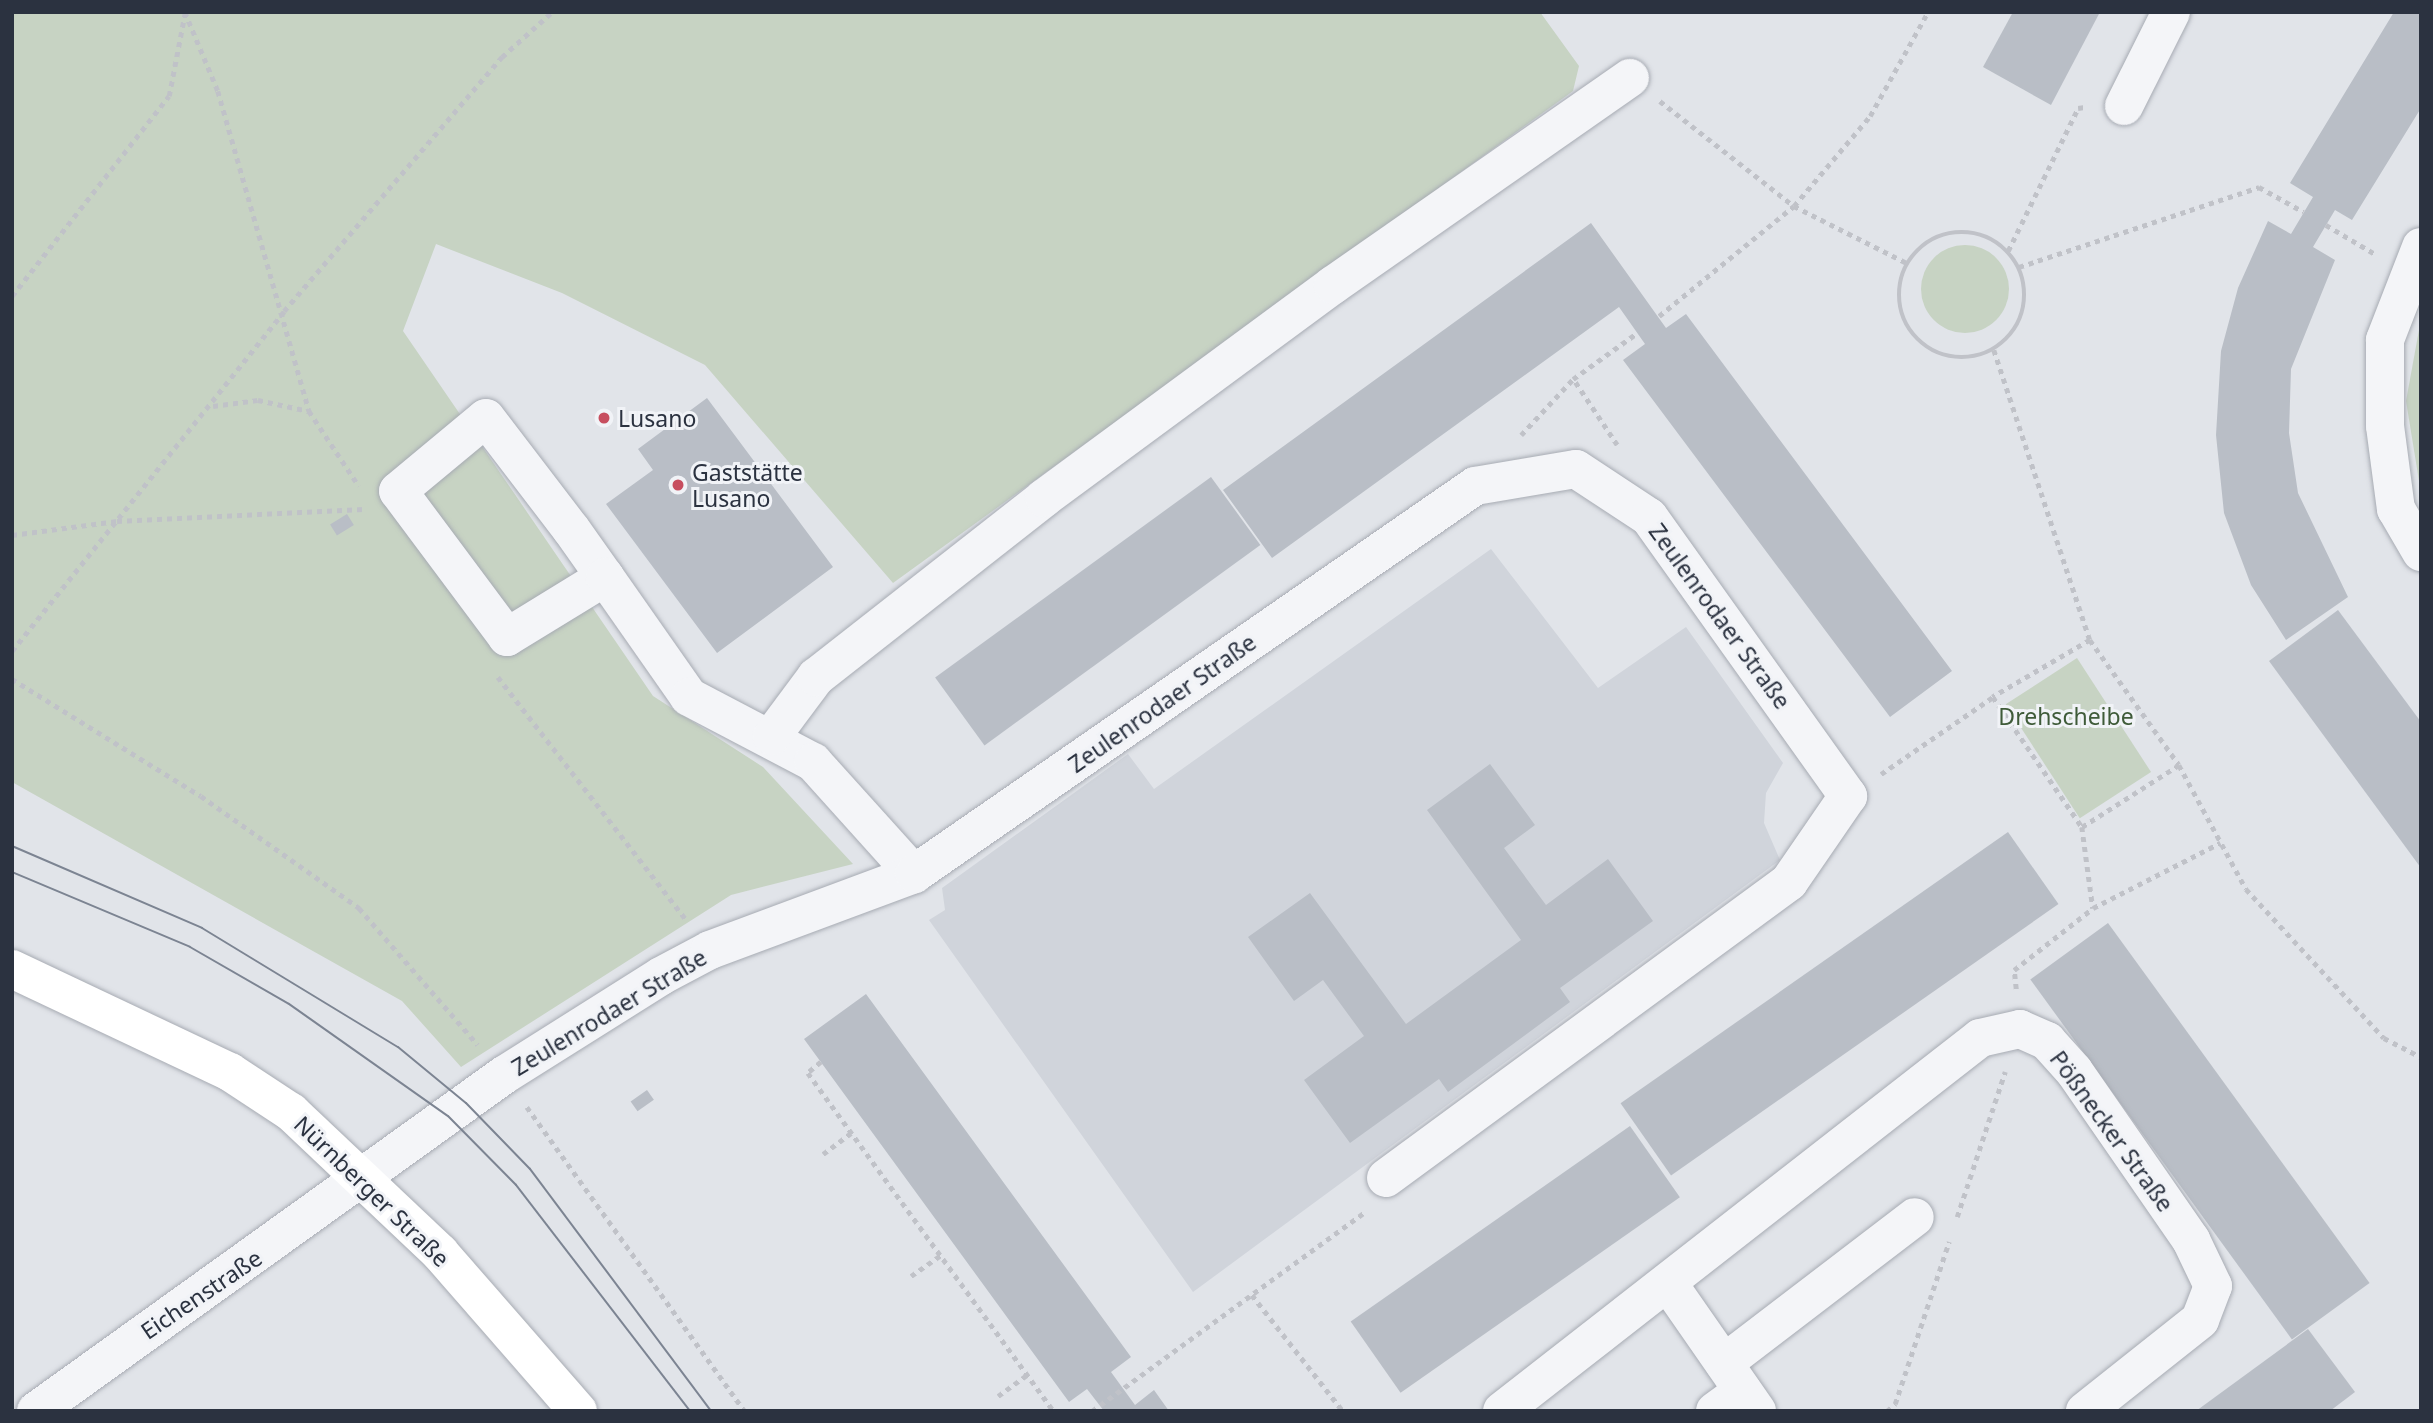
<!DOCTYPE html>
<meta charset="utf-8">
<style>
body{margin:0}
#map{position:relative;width:2433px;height:1423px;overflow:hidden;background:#e1e4e9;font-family:"Noto Sans",sans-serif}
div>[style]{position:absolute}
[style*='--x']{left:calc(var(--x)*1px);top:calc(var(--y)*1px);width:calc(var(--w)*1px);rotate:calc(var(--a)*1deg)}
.built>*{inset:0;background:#d0d4db}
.green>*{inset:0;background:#c7d3c3;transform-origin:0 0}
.round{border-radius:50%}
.building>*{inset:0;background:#b9bec6;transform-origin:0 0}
.path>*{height:4.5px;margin-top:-2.25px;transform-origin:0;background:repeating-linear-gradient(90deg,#c0c2c8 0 5px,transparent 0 10px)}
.path>.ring{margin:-2.25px;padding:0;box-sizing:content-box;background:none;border:4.5px solid #c0c2c8;border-radius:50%}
.roads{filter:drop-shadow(0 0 2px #a7abb3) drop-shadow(0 0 2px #a7abb3)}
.minor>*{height:38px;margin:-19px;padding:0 19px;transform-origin:19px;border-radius:19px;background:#f4f5f8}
.major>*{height:38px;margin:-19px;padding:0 19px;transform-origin:19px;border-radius:19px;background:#fff}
.tram>*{height:2px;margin:-1px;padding:0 1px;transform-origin:1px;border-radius:1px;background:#7c8492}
.dots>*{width:19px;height:19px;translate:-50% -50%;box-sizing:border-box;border:4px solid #f1f3f7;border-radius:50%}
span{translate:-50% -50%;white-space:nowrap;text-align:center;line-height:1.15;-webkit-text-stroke:6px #f1f3f7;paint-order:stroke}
.poi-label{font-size:23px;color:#2b3240}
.left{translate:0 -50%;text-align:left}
.street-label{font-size:23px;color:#2b3240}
.park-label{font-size:23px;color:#3f5b39}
.frame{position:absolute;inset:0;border:14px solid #2b3240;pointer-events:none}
</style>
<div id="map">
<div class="built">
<i style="clip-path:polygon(1491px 549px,1598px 688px,1686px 627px,1783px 763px,1766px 793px,1764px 823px,1780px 860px,1193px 1292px,929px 920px,945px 910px,942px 888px,1128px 754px,1154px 789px)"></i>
</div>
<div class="green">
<i style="clip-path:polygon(12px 12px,1540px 12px,1579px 66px,1573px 91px,893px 583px,705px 365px,562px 293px,436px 244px,403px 331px,653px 696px,763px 767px,853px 864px,731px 895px,461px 1067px,402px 1001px,12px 782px)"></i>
<i class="round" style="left:1921px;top:245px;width:88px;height:88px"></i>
<i style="clip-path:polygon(2421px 319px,2421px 493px,2406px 401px)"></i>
<i style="left:2077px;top:658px;width:136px;height:85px;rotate:57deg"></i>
</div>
<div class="building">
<i style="clip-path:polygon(2013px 12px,2100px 12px,2051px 105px,1983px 67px)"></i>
<i style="clip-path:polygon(2394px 12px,2421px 12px,2421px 108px,2352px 220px,2335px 210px,2313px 247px,2335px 260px,2291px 369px,2289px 433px,2298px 493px,2348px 597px,2286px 640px,2251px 585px,2224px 513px,2216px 435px,2221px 351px,2238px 288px,2268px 221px,2291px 234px,2313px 197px,2290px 183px)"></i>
<i style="clip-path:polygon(1591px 223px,1666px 328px,1686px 314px,1952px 671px,1890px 717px,1623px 360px,1645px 344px,1619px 307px,1272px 558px,1223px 490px)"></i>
<i style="clip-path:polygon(707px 398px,833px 567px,717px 653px,606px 504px,653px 470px,638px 449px)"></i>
<i style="left:1211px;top:477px;width:84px;height:341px;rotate:54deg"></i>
<i style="left:347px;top:514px;width:13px;height:20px;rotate:58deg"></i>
<i style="clip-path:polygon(2338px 610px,2421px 722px,2421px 868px,2269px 661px)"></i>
<i style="clip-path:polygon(1490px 764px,1535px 825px,1504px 848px,1546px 905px,1608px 859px,1653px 921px,1560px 988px,1570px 1002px,1448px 1092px,1439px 1079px,1350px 1143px,1304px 1080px,1364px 1036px,1323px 980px,1294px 1001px,1248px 937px,1310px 893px,1406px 1024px,1521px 940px,1427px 810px)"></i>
<i style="left:2008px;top:832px;width:88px;height:473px;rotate:55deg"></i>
<i style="left:2108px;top:923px;width:445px;height:96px;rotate:54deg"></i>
<i style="clip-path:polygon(866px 994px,1131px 1357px,1111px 1372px,1135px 1405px,1154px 1390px,1169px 1411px,1104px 1411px,1087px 1389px,1069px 1402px,804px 1039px)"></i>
<i style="left:647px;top:1090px;width:12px;height:20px;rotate:55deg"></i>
<i style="left:1630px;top:1126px;width:87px;height:341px;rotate:55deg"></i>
<i style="clip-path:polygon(2308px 1329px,2355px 1392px,2330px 1411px,2196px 1411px)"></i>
</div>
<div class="path">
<i style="--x:185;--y:12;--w:86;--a:67.3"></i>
<i style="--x:218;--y:91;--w:333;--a:74.1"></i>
<i style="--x:309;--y:411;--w:90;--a:56.3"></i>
<i style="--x:1660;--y:101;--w:170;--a:38.1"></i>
<i style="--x:1794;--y:206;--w:127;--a:26.8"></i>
<i style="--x:2326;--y:225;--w:57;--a:30.6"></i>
<i class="ring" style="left:1899px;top:232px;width:121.5px;height:121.5px"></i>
<i style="--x:2008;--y:251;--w:159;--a:-63.9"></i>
<i style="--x:2078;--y:108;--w:7;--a:-8"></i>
<i style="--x:2019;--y:267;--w:253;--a:-18.4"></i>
<i style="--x:2259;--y:187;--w:51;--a:29.1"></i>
<i style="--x:12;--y:296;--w:254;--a:-51.9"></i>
<i style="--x:169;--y:96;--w:85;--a:-79.1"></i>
<i style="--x:1659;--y:316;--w:174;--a:-39.2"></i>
<i style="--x:1794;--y:206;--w:118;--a:-49.8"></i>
<i style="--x:1870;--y:116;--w:119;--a:-60.9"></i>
<i style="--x:1994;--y:350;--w:305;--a:71.7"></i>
<i style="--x:2090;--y:640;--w:153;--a:54.5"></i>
<i style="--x:2179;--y:765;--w:141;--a:61.6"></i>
<i style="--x:2246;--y:889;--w:203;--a:47.2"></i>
<i style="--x:2384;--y:1038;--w:42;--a:27.2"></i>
<i style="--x:213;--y:406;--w:45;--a:-7.6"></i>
<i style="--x:258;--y:400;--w:52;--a:12.2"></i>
<i style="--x:1521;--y:435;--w:76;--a:-47.1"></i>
<i style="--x:1617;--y:445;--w:79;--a:-123.7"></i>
<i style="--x:1573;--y:379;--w:79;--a:-35.7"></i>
<i style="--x:12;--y:535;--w:106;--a:-7.6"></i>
<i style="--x:117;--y:521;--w:247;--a:-2.8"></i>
<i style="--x:2090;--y:640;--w:113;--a:149.6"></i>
<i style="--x:1993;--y:697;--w:158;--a:55.6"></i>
<i style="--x:2082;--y:827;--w:82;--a:82.3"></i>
<i style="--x:12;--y:651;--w:435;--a:-51.3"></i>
<i style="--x:284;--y:311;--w:335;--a:-49.4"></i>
<i style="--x:502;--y:57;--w:67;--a:-42"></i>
<i style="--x:498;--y:677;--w:306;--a:52.2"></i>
<i style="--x:12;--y:679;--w:222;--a:31.8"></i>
<i style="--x:201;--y:796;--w:194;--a:35.3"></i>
<i style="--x:359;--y:908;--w:181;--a:49"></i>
<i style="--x:1881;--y:774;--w:136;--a:-34.5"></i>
<i style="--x:2082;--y:827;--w:115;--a:-32.6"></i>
<i style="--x:2016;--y:989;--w:19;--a:-96"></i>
<i style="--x:2014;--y:970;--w:100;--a:-38.1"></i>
<i style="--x:2093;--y:908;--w:143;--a:-27.1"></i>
<i style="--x:821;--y:1062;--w:17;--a:140"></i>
<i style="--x:808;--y:1073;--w:418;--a:54"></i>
<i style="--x:527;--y:1107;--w:374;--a:54.4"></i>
<i style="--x:823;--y:1154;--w:35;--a:-37"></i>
<i style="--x:1957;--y:1217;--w:153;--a:-71.7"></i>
<i style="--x:911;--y:1276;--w:37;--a:-35"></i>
<i style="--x:1252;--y:1295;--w:147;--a:51.9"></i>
<i style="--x:998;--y:1396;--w:36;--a:-36"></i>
<i style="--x:1092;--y:1411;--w:339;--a:-36.1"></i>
<i style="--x:1887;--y:1411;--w:11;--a:-41"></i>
<i style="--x:1895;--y:1404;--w:171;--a:-71.6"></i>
</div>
<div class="roads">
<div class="minor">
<i style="--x:2124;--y:106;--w:105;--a:-63.4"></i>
<i style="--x:2421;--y:247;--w:100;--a:111.2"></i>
<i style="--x:2385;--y:340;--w:86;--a:90"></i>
<i style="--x:2385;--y:426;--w:84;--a:82.5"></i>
<i style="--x:2396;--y:509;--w:50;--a:59.8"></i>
<i style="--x:605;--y:577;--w:115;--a:148.5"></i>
<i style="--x:507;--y:637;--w:182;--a:-126.7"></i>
<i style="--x:398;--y:491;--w:114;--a:-39.7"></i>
<i style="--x:486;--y:418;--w:140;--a:52.6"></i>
<i style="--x:571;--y:529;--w:59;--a:54.7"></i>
<i style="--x:605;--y:577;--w:146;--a:55"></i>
<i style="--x:689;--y:697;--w:140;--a:27.7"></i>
<i style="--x:813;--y:762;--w:151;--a:48"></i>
<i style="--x:772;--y:736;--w:74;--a:-53.3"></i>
<i style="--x:816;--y:677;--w:290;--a:-38.1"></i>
<i style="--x:1044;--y:498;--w:359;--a:-36.4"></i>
<i style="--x:1333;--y:285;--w:362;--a:-34.9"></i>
<i style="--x:1668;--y:1283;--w:156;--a:55.2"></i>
<i style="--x:1724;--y:1363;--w:240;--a:-37.4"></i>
<i style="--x:36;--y:1411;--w:576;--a:-35.68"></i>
<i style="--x:504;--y:1075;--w:186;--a:-32.2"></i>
<i style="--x:661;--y:976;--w:55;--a:-28"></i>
<i style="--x:710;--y:950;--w:218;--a:-20.4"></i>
<i style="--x:914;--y:874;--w:682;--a:-34.67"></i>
<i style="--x:1475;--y:486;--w:102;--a:-9.6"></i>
<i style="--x:1576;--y:469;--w:87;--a:33.3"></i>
<i style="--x:1649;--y:517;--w:343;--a:54.5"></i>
<i style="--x:1848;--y:796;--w:104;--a:124.5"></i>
<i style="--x:1789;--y:882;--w:500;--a:143.7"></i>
<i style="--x:1502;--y:1411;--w:606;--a:-37.97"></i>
<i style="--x:1980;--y:1038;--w:41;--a:-12.7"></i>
<i style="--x:2020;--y:1029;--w:30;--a:24"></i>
<i style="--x:2047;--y:1041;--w:40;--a:48"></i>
<i style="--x:2074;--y:1071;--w:206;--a:55.3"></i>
<i style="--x:2191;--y:1240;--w:51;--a:64.4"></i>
<i style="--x:2213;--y:1286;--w:36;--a:111"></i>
<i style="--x:2200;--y:1320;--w:147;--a:141.6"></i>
<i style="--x:1715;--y:1411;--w:34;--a:-36"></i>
</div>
<div class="major">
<i style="--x:12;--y:969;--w:241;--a:25.3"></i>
<i style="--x:230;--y:1072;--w:73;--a:33.3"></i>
<i style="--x:291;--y:1112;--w:205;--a:43.4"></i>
<i style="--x:440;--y:1253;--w:210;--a:48.9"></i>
</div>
</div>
<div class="tram">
<i style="--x:12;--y:846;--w:207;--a:23.3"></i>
<i style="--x:202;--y:928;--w:229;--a:31.3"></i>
<i style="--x:398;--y:1047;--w:88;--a:39.5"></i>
<i style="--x:466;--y:1103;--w:92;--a:45.9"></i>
<i style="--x:530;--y:1169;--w:302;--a:53.2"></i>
<i style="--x:12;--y:872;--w:193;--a:22.8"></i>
<i style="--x:190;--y:947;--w:114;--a:29.9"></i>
<i style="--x:289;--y:1004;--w:194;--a:35.2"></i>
<i style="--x:448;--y:1116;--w:97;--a:45.4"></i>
<i style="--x:516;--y:1185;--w:285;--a:52.4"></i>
</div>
<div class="dots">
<i style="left:604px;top:418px;background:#c74e5f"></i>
<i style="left:678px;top:485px;background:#c74e5f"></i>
</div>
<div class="poi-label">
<span class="left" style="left:618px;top:418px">Lusano</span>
<span class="left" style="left:692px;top:485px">Gaststätte<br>Lusano</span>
</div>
<div class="street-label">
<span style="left:1720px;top:616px;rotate:54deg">Zeulenrodaer Straße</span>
<span style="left:1162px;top:703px;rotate:-35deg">Zeulenrodaer Straße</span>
<span style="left:609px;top:1012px;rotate:-31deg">Zeulenrodaer Straße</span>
<span style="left:2112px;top:1131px;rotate:54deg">Pößnecker Straße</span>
<span style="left:372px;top:1191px;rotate:44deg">Nürnberger Straße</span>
<span style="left:201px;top:1294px;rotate:-34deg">Eichenstraße</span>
</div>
<div class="park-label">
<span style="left:2066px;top:716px">Drehscheibe</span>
</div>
<div class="frame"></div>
</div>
